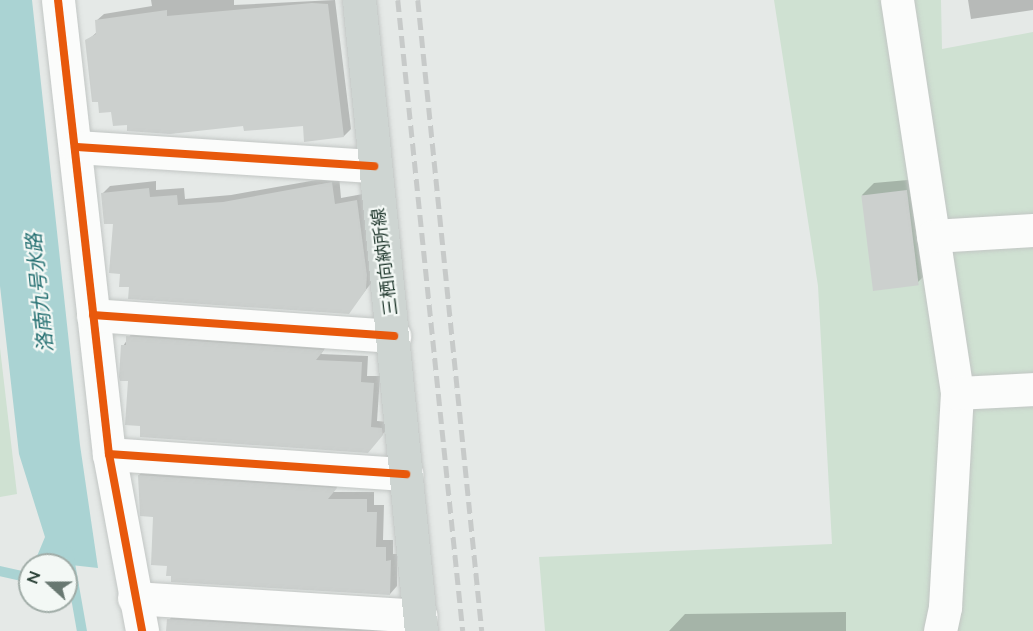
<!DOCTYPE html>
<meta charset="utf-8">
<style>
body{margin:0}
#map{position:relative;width:1033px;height:631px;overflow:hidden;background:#e5e9e7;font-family:Mulish,"Noto Sans JP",sans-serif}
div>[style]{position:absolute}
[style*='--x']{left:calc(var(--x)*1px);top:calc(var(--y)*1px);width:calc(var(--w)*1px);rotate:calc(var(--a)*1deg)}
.green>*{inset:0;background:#cfe1d2}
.water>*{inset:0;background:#aad3d3}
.shadow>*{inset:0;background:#0003}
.stream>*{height:10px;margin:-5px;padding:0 5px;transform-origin:5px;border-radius:5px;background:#aad3d3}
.building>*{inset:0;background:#ccd0ce;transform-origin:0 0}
.roads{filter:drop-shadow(0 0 2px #c2c6c4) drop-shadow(0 0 2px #c2c6c4)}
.minor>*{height:33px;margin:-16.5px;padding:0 16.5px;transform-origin:16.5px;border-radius:16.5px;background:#fbfcfb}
.major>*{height:33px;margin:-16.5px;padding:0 16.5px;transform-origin:16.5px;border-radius:16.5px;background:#ced5d2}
.rail>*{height:4.5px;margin-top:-2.25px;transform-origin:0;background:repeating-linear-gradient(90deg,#c7cac9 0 12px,transparent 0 18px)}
.cycleway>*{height:8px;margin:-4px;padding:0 4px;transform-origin:4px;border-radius:4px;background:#e8590c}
span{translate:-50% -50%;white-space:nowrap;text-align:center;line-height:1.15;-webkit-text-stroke:4.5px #f3f8f5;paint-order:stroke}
.street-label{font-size:18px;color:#243b31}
.water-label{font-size:20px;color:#246f71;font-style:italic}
.north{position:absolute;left:18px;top:553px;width:60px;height:60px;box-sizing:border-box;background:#f3f8f5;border:2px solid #a0aca7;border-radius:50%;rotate:291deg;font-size:16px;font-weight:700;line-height:24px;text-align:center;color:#243b31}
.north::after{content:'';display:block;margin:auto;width:21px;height:27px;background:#687871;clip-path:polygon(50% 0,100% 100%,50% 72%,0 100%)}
</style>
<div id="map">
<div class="green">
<i style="clip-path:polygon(774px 0,941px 0,942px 49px,1033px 32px,1033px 631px,545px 631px,539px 557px,832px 544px,818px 286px)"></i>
<i style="clip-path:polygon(0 348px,17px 494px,0 497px)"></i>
</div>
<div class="water">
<i style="clip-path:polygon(0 0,32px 0,80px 445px,98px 568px,35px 561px,45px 537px,19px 454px,0 286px)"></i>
</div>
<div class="shadow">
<i style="clip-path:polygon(151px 0,234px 0,234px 5px,335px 0,351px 129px,344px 136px,304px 124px,128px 123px,112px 110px,87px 41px,97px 32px,96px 21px,104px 14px,152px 6px)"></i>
<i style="clip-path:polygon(968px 0,1033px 0,1033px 10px,971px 19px)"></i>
<i style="clip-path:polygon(339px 176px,341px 198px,363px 194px,372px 282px,348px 313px,131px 286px,121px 273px,115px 222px,103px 193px,110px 186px,156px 181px,156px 190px,184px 188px,185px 199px,231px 195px)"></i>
<i style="clip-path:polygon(919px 179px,929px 271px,917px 283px,862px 195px,874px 183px)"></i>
<i style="clip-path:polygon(134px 330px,328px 344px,321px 354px,368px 356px,367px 376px,380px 376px,377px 421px,388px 422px,389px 427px,374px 444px,142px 425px,123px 346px)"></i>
<i style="clip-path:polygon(146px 468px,342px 481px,333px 492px,374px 492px,374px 505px,384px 505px,383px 540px,393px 540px,393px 554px,397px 554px,397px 586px,390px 594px,169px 565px,139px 475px)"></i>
<i style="clip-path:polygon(176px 612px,395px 626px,394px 631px,168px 631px,169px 620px)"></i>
<i style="clip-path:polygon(846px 612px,846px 631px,669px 631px,685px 614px)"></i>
</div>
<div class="stream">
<i style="--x:68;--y:552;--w:80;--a:80"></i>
<i style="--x:0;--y:571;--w:31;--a:13"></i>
</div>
<div class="building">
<i style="clip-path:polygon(312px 3px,328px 4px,344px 137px,304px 142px,303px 126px,244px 131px,243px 126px,170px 134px,127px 131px,127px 125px,113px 126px,111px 112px,99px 113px,98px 102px,92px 102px,85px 40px,96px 34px,95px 20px,167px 10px,167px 16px)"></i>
<i style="clip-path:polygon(332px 182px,335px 204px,357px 200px,367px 275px,366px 290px,349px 314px,128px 299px,129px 287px,119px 287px,120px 274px,109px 273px,113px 224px,104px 224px,101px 193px,149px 188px,150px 197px,177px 195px,178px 205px,223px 202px)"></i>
<i style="left:907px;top:190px;width:96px;height:46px;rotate:83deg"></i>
<i style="clip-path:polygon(126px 336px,324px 350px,316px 360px,362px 362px,361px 382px,374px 383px,371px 427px,382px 428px,383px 435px,368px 453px,140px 437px,140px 426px,125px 425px,128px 381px,120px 381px,119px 377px,121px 345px,126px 345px)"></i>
<i style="clip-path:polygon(138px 475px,337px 488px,328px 499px,367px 499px,367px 512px,377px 512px,376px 547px,386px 547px,386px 561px,391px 560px,390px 595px,171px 582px,171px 576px,166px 576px,167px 566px,151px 565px,153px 517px,140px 516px)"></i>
<i style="clip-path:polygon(167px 619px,360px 631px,166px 631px)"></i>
</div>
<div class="roads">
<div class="minor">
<i style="--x:58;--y:0;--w:457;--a:83.6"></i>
<i style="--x:109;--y:454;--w:180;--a:79.4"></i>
<i style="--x:897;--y:0;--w:398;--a:81.3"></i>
<i style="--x:77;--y:147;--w:298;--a:3.7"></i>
<i style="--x:933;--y:236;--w:100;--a:-3.4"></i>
<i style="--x:93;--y:315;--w:302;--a:4"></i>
<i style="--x:109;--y:454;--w:298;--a:3.9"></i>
<i style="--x:134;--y:598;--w:287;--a:3.6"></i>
<i style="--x:940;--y:631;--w:25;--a:-78"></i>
<i style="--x:945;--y:607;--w:214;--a:-86.8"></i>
<i style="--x:957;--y:393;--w:76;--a:-3"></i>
</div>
<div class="major">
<i style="--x:359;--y:0;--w:634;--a:84.39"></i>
</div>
</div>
<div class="rail">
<i style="--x:398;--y:0;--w:634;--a:84.12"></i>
<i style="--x:418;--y:0;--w:634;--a:84.21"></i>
</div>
<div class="cycleway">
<i style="--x:58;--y:0;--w:457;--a:83.6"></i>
<i style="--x:109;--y:454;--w:180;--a:79.4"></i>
<i style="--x:77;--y:147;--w:298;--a:3.7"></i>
<i style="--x:93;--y:315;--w:302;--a:4"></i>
<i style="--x:109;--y:454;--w:298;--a:3.9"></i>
</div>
<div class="street-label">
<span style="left:385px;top:262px;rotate:-97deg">三栖向納所線</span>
</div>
<div class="water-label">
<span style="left:39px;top:293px;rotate:-96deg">洛南九号水路</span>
</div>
<div class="north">N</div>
</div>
